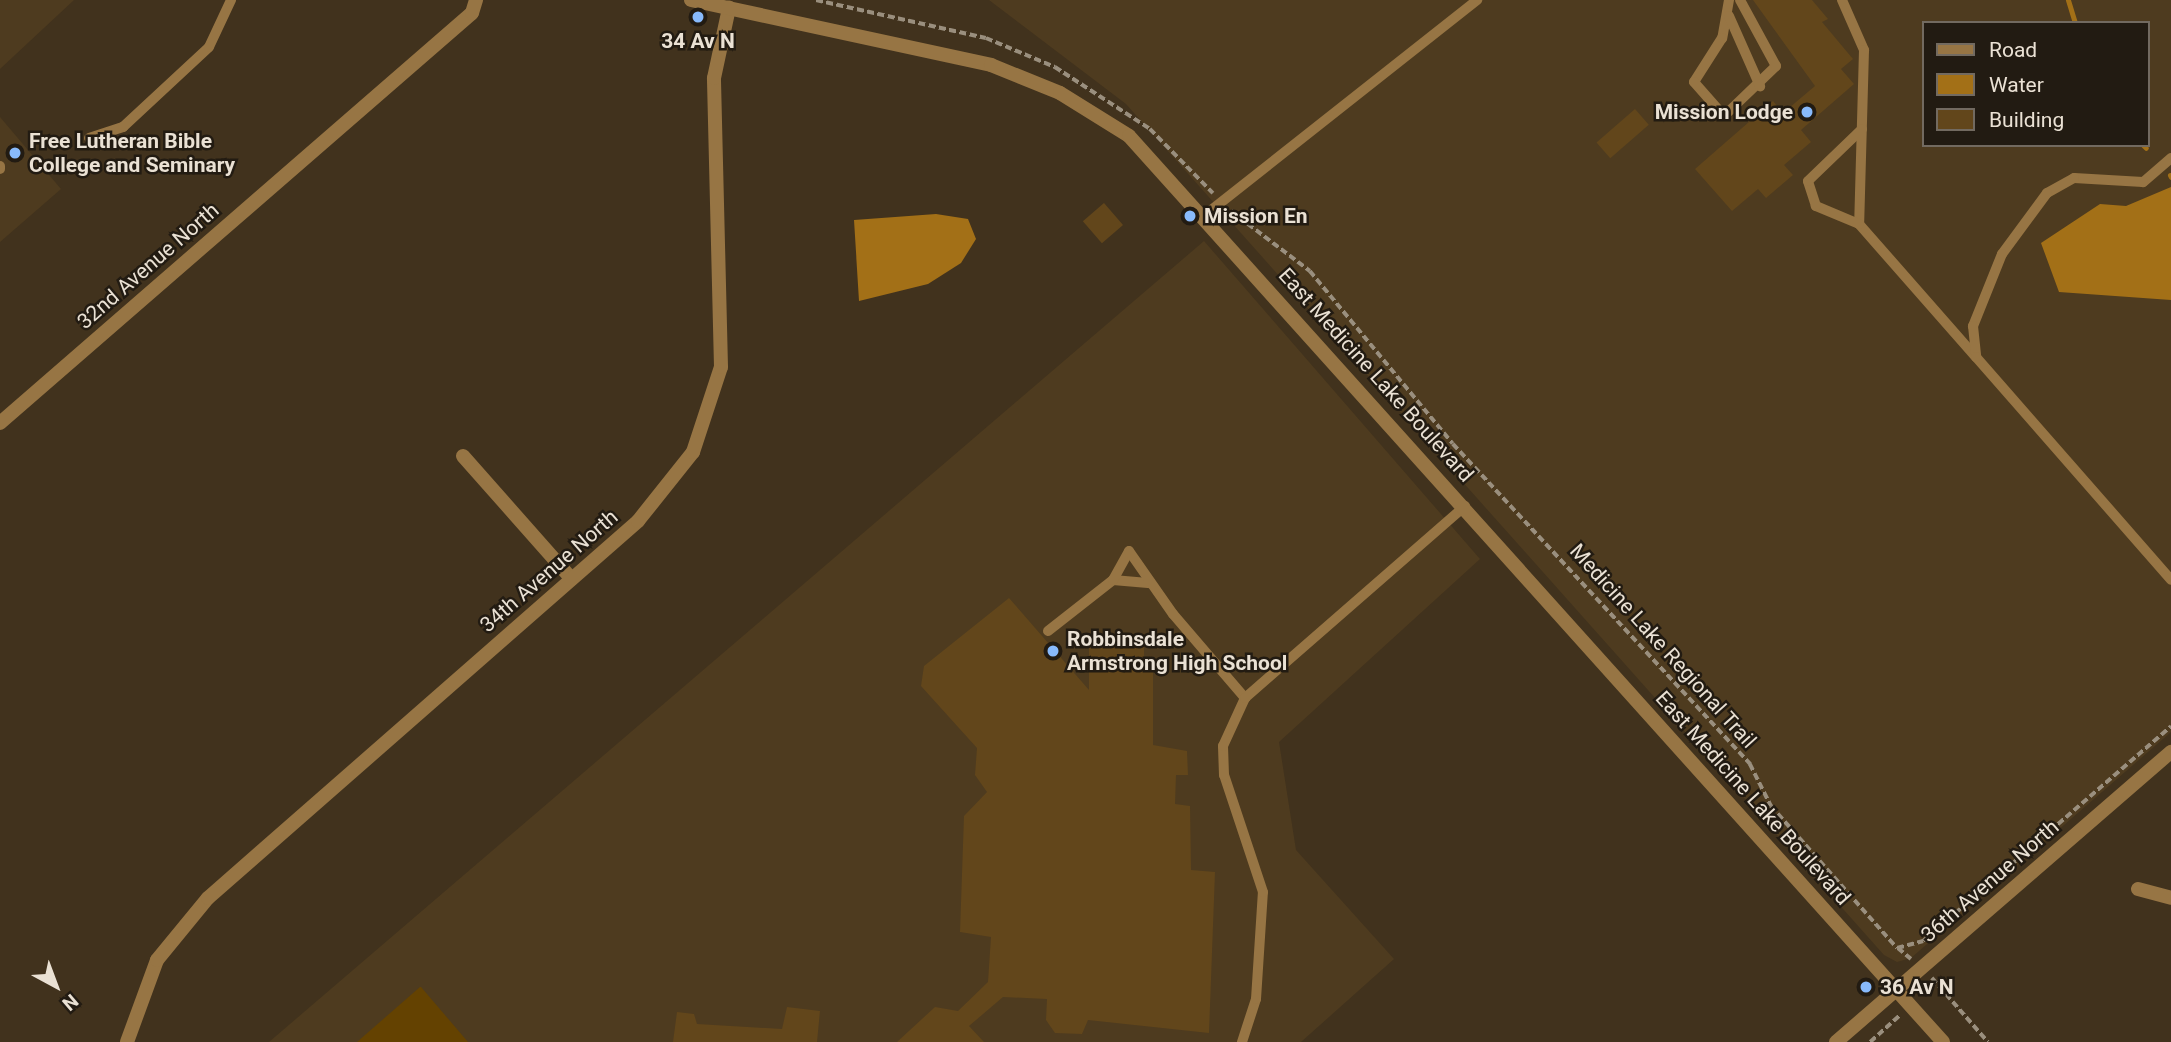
<!DOCTYPE html>
<style>
body{margin:0}
#map{position:relative;width:2171px;height:1042px;overflow:hidden;background:#41321d;font-family:Roboto,sans-serif}
div>[style]{position:absolute}
[style*='--x']{left:calc(var(--x)*1px);top:calc(var(--y)*1px);width:calc(var(--w)*1px);rotate:calc(var(--a)*1deg)}
.built>*{inset:0;background:#4e3b1f}
.green>*{inset:0;background:#644201}
.water>*{inset:0;background:#a37017}
.stream>*{height:5px;margin:-2.5px;padding:0 2.5px;transform-origin:2.5px;border-radius:2.5px;background:#a37017}
.building>*{inset:0;background:#62461b;transform-origin:0 0}
.path>*{height:3.5px;margin-top:-1.75px;transform-origin:0;background:repeating-linear-gradient(90deg,#9a8f7e 0 7px,transparent 0 10.5px)}
.service>*{height:10px;margin:-5px;padding:0 5px;transform-origin:5px;border-radius:5px;background:#977544}
.minor>*{height:14px;margin:-7px;padding:0 7px;transform-origin:7px;border-radius:7px;background:#977544}
.tertiary>*{height:14px;margin:-7px;padding:0 7px;transform-origin:7px;border-radius:7px;background:#977544}
.dots>*{width:19px;height:19px;translate:-50% -50%;box-sizing:border-box;border:4px solid #221b12;border-radius:50%}
span{translate:-50% -50%;white-space:nowrap;text-align:center;line-height:1.15;-webkit-text-stroke:5px #221b12;paint-order:stroke}
.poi-label{font-size:21px;color:#eae1d4;font-weight:700}
.right{translate:-100% -50%;text-align:right}
.left{translate:0 -50%;text-align:left}
.street-label{font-size:21px;color:#eae1d4}
.legend{position:absolute;left:1922px;top:21px;width:228px;height:126px;box-sizing:border-box;background:#221b12;border:2px solid #726a60;margin:0;padding:9px 12px;list-style:none;font-size:21px;color:#eae1d4}
.legend li{display:flex;align-items:center;gap:14px;height:35px}
.legend b{width:35px;border:2px solid #726a60}
.north{position:absolute;left:21px;top:951px;width:70px;height:70px;-webkit-text-stroke:5px #221b12;paint-order:stroke;rotate:139deg;font-size:19px;font-weight:700;line-height:28px;text-align:center;color:#eae1d4}
.north::after{content:'';display:block;margin:auto;width:24px;height:32px;background:#eae1d4;clip-path:polygon(50% 0,100% 100%,50% 72%,0 100%)}
</style>
<div id="map">
<div class="built">
<i style="clip-path:polygon(0 0,74px 0,0 69px)"></i>
<i style="clip-path:polygon(evenodd,989px 0,2171px 0,2171px 732px,1911px 958px,1897px 962px,1884px 955px,1126px 104px,989px 0,1924px 23px,2148px 23px,2148px 145px,1924px 145px,1924px 23px)"></i>
<i style="clip-path:polygon(0 117px,61px 189px,0 242px)"></i>
<i style="clip-path:polygon(1204px 241px,1480px 559px,1279px 742px,1296px 850px,1394px 959px,1301px 1042px,269px 1042px)"></i>
</div>
<div class="green">
<i style="clip-path:polygon(421px 987px,468px 1042px,357px 1042px,420px 987px)"></i>
</div>
<div class="water">
<i style="clip-path:polygon(2171px 187px,2171px 300px,2059px 292px,2041px 243px,2100px 204px,2126px 206px)"></i>
<i style="clip-path:polygon(936px 214px,968px 219px,976px 239px,961px 263px,928px 284px,859px 301px,854px 220px)"></i>
</div>
<div class="stream">
<i style="--x:2068;--y:0;--w:24;--a:73"></i>
<i style="--x:2143;--y:145;--w:4;--a:45"></i>
<i style="--x:2170;--y:175;--w:2;--a:63"></i>
</div>
<div class="building">
<i style="clip-path:polygon(1753px 0,1812px 0,1828px 19px,1822px 22px,1853px 59px,1841px 69px,1854px 84px,1801px 130px,1811px 142px,1784px 165px,1793px 175px,1766px 198px,1758px 189px,1732px 211px,1695px 169px,1773px 101px,1783px 113px,1815px 86px)"></i>
<i style="left:1635px;top:109px;width:21px;height:51px;rotate:49deg"></i>
<i style="left:1104px;top:203px;width:29px;height:28px;rotate:49deg"></i>
<i style="clip-path:polygon(1009px 598px,1089px 690px,1089px 638px,1144px 641px,1144px 668px,1153px 671px,1153px 745px,1187px 751px,1188px 775px,1176px 775px,1175px 804px,1190px 806px,1191px 870px,1215px 872px,1209px 1033px,1088px 1020px,1082px 1034px,1055px 1033px,1046px 1020px,1047px 999px,1003px 997px,969px 1026px,984px 1042px,897px 1042px,935px 1007px,958px 1011px,988px 982px,991px 937px,960px 932px,964px 816px,987px 792px,975px 775px,977px 748px,921px 686px,924px 666px)"></i>
<i style="clip-path:polygon(787px 1007px,820px 1011px,817px 1042px,673px 1042px,677px 1012px,694px 1014px,697px 1024px,782px 1029px)"></i>
</div>
<div class="path">
<i style="--x:816;--y:0;--w:174;--a:12.6"></i>
<i style="--x:986;--y:38;--w:75;--a:22.8"></i>
<i style="--x:1055;--y:67;--w:113;--a:33.1"></i>
<i style="--x:1150;--y:129;--w:90;--a:45.5"></i>
<i style="--x:1231;--y:211;--w:99;--a:37.2"></i>
<i style="--x:1310;--y:271;--w:224;--a:50.4"></i>
<i style="--x:1453;--y:444;--w:437;--a:47.1"></i>
<i style="--x:1750;--y:764;--w:47;--a:63.4"></i>
<i style="--x:1771;--y:806;--w:190;--a:48.4"></i>
<i style="--x:1897;--y:948;--w:27;--a:-15"></i>
<i style="--x:1923;--y:941;--w:328;--a:-40.9"></i>
<i style="--x:1898;--y:948;--w:17;--a:40"></i>
<i style="--x:1932;--y:978;--w:85;--a:48.8"></i>
<i style="--x:1921;--y:995;--w:20;--a:-41"></i>
<i style="--x:1870;--y:1042;--w:40;--a:-42"></i>
</div>
<div class="service">
<i style="--x:1729;--y:0;--w:39;--a:100"></i>
<i style="--x:1722;--y:38;--w:52;--a:122.5"></i>
<i style="--x:1694;--y:82;--w:45;--a:48.6"></i>
<i style="--x:1724;--y:116;--w:72;--a:-43.9"></i>
<i style="--x:1776;--y:66;--w:75;--a:-118.6"></i>
<i style="--x:1842;--y:0;--w:55;--a:66.3"></i>
<i style="--x:1864;--y:50;--w:174;--a:91.6"></i>
<i style="--x:1859;--y:224;--w:177;--a:48.7"></i>
<i style="--x:1729;--y:16;--w:77;--a:66.1"></i>
<i style="--x:89;--y:138;--w:36;--a:-18"></i>
<i style="--x:123;--y:127;--w:117;--a:-42.9"></i>
<i style="--x:209;--y:47;--w:52;--a:-64.9"></i>
<i style="--x:2171;--y:158;--w:37;--a:139"></i>
<i style="--x:2143;--y:182;--w:69;--a:-176.7"></i>
<i style="--x:2074;--y:178;--w:31;--a:151"></i>
<i style="--x:2047;--y:193;--w:76;--a:126.4"></i>
<i style="--x:2002;--y:254;--w:78;--a:111.9"></i>
<i style="--x:1973;--y:326;--w:31;--a:84"></i>
<i style="--x:1976;--y:357;--w:296;--a:48.8"></i>
<i style="--x:0;--y:166;--w:3;--a:90"></i>
<i style="--x:1205;--y:215;--w:347;--a:-38.3"></i>
<i style="--x:1859;--y:224;--w:47;--a:-157.3"></i>
<i style="--x:1816;--y:206;--w:26;--a:-108"></i>
<i style="--x:1808;--y:181;--w:75;--a:-43.9"></i>
<i style="--x:1113;--y:580;--w:38;--a:5"></i>
<i style="--x:1048;--y:631;--w:83;--a:-38.1"></i>
<i style="--x:1113;--y:580;--w:33;--a:-61"></i>
<i style="--x:1129;--y:551;--w:77;--a:55.1"></i>
<i style="--x:1173;--y:614;--w:111;--a:49.4"></i>
<i style="--x:1242;--y:1042;--w:45;--a:-72"></i>
<i style="--x:1256;--y:999;--w:107;--a:-86.3"></i>
<i style="--x:1263;--y:892;--w:123;--a:-108.4"></i>
<i style="--x:1224;--y:775;--w:29;--a:-92"></i>
<i style="--x:1223;--y:746;--w:53;--a:-65.4"></i>
<i style="--x:1245;--y:698;--w:292;--a:-41.1"></i>
</div>
<div class="minor">
<i style="--x:0;--y:423;--w:625;--a:-40.98"></i>
<i style="--x:472;--y:13;--w:14;--a:-73"></i>
<i style="--x:463;--y:456;--w:164;--a:48.5"></i>
<i style="--x:2138;--y:889;--w:34;--a:15"></i>
<i style="--x:1896;--y:990;--w:364;--a:-40.9"></i>
<i style="--x:127;--y:1042;--w:87;--a:-69.9"></i>
<i style="--x:157;--y:960;--w:80;--a:-50.6"></i>
<i style="--x:208;--y:898;--w:572;--a:-41.24"></i>
<i style="--x:638;--y:521;--w:88;--a:-51.4"></i>
<i style="--x:693;--y:452;--w:89;--a:-71.8"></i>
<i style="--x:721;--y:367;--w:289;--a:-91.4"></i>
<i style="--x:714;--y:78;--w:72;--a:-77.9"></i>
</div>
<div class="tertiary">
<i style="--x:691;--y:0;--w:307;--a:12.2"></i>
<i style="--x:991;--y:65;--w:74;--a:22.1"></i>
<i style="--x:1060;--y:93;--w:81;--a:31.9"></i>
<i style="--x:1129;--y:136;--w:1218;--a:48.06"></i>
<i style="--x:1836;--y:1042;--w:79;--a:-40.9"></i>
</div>
<div class="dots">
<i style="left:698px;top:17px;background:#88bafc"></i>
<i style="left:1807px;top:112px;background:#88bafc"></i>
<i style="left:15px;top:153px;background:#88bafc"></i>
<i style="left:1190px;top:216px;background:#88bafc"></i>
<i style="left:1053px;top:651px;background:#88bafc"></i>
<i style="left:1866px;top:987px;background:#88bafc"></i>
</div>
<div class="poi-label">
<span style="left:698px;top:41px">34 Av N</span>
<span class="right" style="left:1793px;top:112px">Mission Lodge</span>
<span class="left" style="left:29px;top:153px">Free Lutheran Bible<br>College and Seminary</span>
<span class="left" style="left:1204px;top:216px">Mission En</span>
<span class="left" style="left:1067px;top:651px">Robbinsdale<br>Armstrong High School</span>
<span class="left" style="left:1880px;top:987px">36 Av N</span>
</div>
<div class="street-label">
<span style="left:148px;top:266px;rotate:-41deg">32nd Avenue North</span>
<span style="left:1376px;top:375px;rotate:48deg">East Medicine Lake Boulevard</span>
<span style="left:549px;top:571px;rotate:-41deg">34th Avenue North</span>
<span style="left:1663px;top:646px;rotate:48deg">Medicine Lake Regional Trail</span>
<span style="left:1753px;top:798px;rotate:48deg">East Medicine Lake Boulevard</span>
<span style="left:1990px;top:881px;rotate:-41deg">36th Avenue North</span>
</div>
<ul class="legend">
<li><b style="height:9px;background:#977544"></b>Road</li>
<li><b style="height:19px;background:#a37017"></b>Water</li>
<li><b style="height:19px;background:#62461b"></b>Building</li>
</ul>
<div class="north">N</div>
</div>
